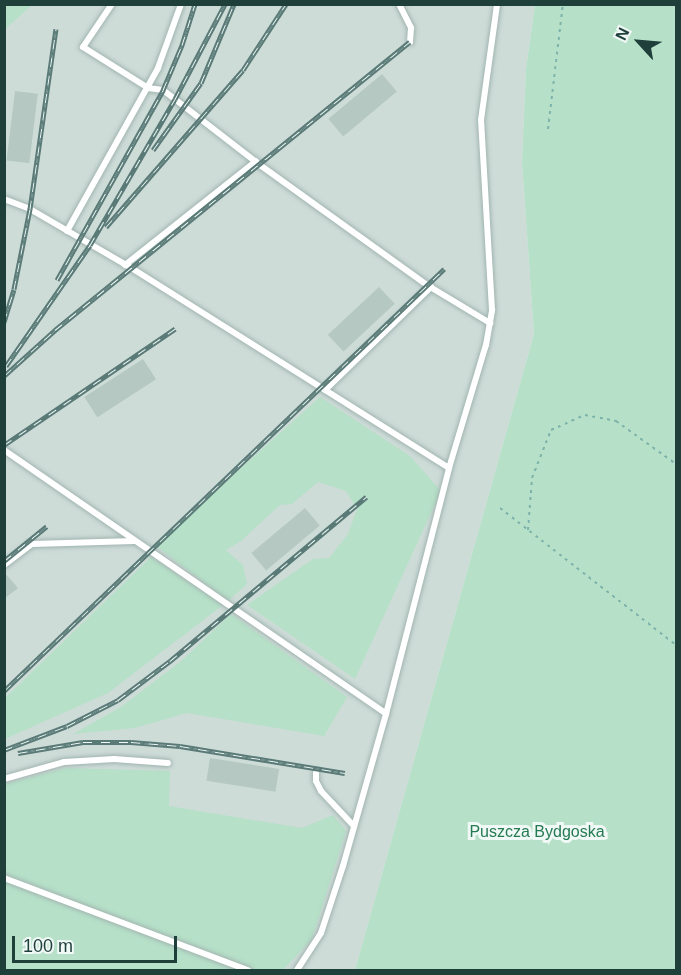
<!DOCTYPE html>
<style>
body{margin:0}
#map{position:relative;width:681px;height:975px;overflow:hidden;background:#e0ece9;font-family:Arial,sans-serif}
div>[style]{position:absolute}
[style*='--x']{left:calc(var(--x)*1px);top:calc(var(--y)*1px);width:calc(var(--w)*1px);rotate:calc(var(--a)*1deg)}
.built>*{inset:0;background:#cedcd8}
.green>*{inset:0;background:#b6e0c8}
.building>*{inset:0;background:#b5c8c2;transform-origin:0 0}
.path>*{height:2px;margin-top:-1px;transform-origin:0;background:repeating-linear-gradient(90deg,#7db3ab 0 3px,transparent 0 7.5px)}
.roads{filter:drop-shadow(0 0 2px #a2b5b1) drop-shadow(0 0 2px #a2b5b1)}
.lane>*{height:6px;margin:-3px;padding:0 3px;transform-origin:3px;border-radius:3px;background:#fff}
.rail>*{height:5px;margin-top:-2.5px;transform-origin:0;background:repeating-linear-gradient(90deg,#f1f9f6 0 9px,#597a77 0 18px);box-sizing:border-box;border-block:2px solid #597a77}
span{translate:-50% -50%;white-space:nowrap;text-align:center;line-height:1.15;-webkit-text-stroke:6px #f1f9f6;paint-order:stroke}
.park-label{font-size:16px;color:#257a53}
.frame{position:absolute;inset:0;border:6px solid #1f3f3b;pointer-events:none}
.north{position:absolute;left:609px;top:12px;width:60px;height:60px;-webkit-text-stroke:4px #f1f9f6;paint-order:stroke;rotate:296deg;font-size:16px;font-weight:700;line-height:24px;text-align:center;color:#1f3f3b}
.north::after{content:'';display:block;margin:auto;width:21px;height:27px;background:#1f3f3b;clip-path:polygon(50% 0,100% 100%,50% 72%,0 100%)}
.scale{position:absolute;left:12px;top:936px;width:165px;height:27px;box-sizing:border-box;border:3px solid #1f3f3b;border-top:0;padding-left:8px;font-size:18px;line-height:21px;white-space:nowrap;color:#1f3f3b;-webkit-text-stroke:4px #f1f9f6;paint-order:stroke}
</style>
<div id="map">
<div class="built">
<i style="clip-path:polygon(5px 5px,535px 5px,526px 69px,522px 162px,534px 334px,355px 970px,191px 970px,5px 931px)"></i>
</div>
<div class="green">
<i style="clip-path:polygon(5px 4px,32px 4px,32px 5px,5px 29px)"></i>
<i style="clip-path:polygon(535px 5px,676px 5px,676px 970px,355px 970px,534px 334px,522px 162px,526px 69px)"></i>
<i style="clip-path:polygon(320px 397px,410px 456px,441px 491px,355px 679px,247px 605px,313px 559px,329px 558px,348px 534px,357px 509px,346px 491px,318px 482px,292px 504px,280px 505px,241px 541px,226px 550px,243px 565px,247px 584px,228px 601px,155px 545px)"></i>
<i style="clip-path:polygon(151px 557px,223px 605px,108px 693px,5px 739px,5px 698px)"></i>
<i style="clip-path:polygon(231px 614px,347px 697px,324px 736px,187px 713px,135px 728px,73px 734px,121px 707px,180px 662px)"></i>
<i style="clip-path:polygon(66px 768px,170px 771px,169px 806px,302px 828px,333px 815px,346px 831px,312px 939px,283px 970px,5px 970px,5px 784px)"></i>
</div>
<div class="building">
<i style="left:382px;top:74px;width:23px;height:70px;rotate:50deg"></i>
<i style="left:15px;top:91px;width:23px;height:70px;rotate:7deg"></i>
<i style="left:379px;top:287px;width:23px;height:70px;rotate:47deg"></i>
<i style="left:143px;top:359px;width:24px;height:70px;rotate:57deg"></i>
<i style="left:305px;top:508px;width:23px;height:70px;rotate:50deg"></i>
<i style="clip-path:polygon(4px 572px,18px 588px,4px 599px)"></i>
<i style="left:210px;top:758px;width:70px;height:23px;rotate:9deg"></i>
</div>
<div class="path">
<i style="--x:548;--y:129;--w:126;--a:-83.2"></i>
<i style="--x:500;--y:508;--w:223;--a:37.9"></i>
<i style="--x:528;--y:530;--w:52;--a:-85.6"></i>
<i style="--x:532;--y:478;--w:52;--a:-68.4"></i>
<i style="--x:551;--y:430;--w:37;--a:-24"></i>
<i style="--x:585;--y:415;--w:32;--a:11"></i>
<i style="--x:616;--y:421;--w:74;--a:35.6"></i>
</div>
<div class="roads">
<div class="lane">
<i style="--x:112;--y:4;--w:52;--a:124"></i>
<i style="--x:83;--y:47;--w:77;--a:32.2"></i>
<i style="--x:148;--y:88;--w:15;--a:8"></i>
<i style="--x:163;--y:90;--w:123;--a:37.7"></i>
<i style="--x:260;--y:165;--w:206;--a:35.7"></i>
<i style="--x:427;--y:285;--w:74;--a:31.1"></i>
<i style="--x:399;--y:4;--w:27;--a:63"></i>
<i style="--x:411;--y:28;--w:14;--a:94"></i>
<i style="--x:4;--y:199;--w:28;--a:21"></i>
<i style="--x:30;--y:209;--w:119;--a:30.2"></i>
<i style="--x:133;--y:269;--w:373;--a:32.2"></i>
<i style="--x:67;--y:231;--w:187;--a:-60.8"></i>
<i style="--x:158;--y:68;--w:68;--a:-70.2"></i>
<i style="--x:125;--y:265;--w:167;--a:-38.4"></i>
<i style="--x:325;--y:390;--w:148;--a:-44.2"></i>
<i style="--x:4;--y:450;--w:464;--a:34.6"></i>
<i style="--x:4;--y:565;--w:35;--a:-37"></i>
<i style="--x:32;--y:544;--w:102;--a:-1.7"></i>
<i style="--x:316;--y:773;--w:8;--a:90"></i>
<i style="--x:316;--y:781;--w:11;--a:63"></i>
<i style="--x:321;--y:791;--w:48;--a:46.7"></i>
<i style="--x:4;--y:779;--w:62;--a:-15.8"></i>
<i style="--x:64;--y:762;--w:50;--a:-3.4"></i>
<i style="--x:114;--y:759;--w:54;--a:4.2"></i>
<i style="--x:4;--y:878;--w:261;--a:20.7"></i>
<i style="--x:297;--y:970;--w:44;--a:-57"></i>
<i style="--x:321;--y:933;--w:71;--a:-71.8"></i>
<i style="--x:343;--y:866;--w:158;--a:-74.2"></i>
<i style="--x:386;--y:714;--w:254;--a:-75.6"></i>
<i style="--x:449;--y:468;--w:128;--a:-73.3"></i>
<i style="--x:486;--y:345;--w:36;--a:-80"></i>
<i style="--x:492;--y:310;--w:190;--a:-93.3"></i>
<i style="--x:481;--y:120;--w:117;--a:-82.1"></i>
</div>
</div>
<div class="rail">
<i style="--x:153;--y:150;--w:82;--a:-54.4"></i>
<i style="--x:201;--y:83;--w:86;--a:-67.3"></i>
<i style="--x:106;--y:227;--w:208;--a:-48.9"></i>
<i style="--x:243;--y:70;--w:79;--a:-56.9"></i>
<i style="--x:57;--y:280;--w:218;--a:-60.8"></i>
<i style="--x:163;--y:90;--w:49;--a:-67.1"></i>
<i style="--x:182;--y:45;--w:43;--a:-72.4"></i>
<i style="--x:4;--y:322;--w:34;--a:-73"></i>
<i style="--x:14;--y:289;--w:82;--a:-78.7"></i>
<i style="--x:30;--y:209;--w:182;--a:-81.8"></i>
<i style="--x:6;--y:366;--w:147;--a:-55.2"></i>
<i style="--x:90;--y:245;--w:169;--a:-59.8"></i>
<i style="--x:175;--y:99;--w:107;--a:-62.2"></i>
<i style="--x:4;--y:376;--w:69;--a:-42"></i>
<i style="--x:55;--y:330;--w:457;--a:-39.1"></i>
<i style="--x:4;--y:445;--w:207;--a:-34.2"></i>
<i style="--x:4;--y:561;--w:55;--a:-39.1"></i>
<i style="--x:4;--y:691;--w:610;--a:-43.8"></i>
<i style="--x:4;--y:750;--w:67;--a:-20.9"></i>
<i style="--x:67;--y:726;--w:57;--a:-27"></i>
<i style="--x:118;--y:700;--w:65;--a:-36.9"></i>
<i style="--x:170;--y:661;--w:256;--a:-39.9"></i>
<i style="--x:18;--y:753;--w:66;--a:-9.6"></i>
<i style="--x:83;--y:742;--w:48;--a:0"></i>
<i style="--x:131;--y:742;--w:49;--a:4.7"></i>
<i style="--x:180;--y:746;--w:167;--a:9.3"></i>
</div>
<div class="park-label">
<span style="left:537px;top:832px">Puszcza Bydgoska</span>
</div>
<div class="frame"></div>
<div class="north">N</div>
<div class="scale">100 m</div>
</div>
